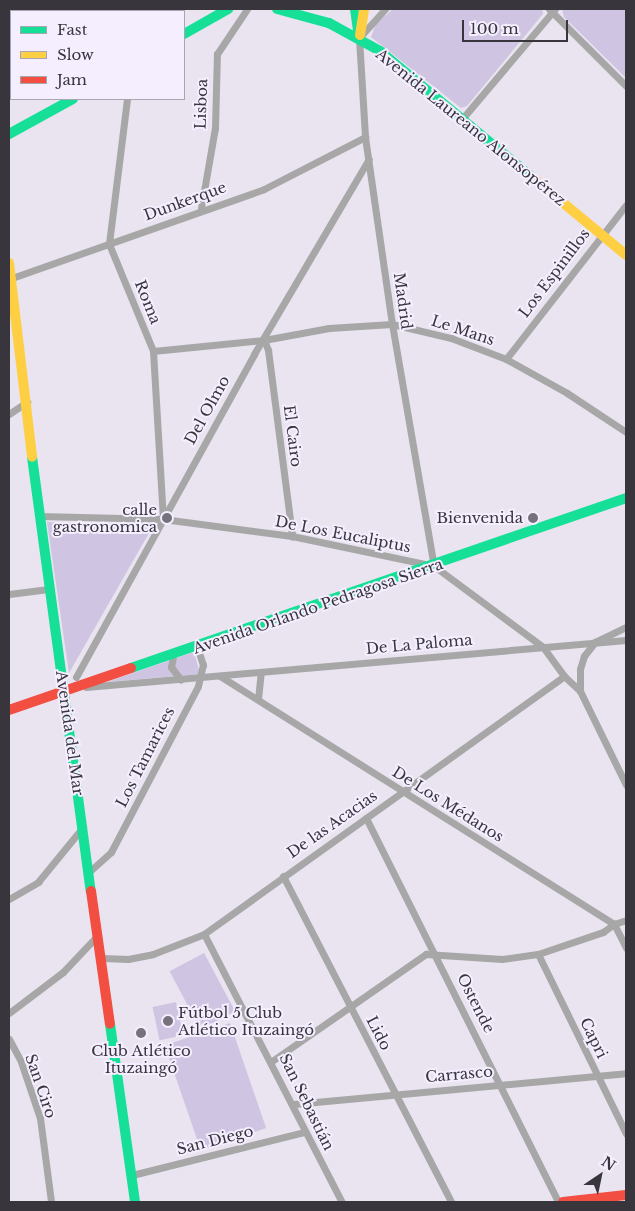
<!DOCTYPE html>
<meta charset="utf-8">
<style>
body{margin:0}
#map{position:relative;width:635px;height:1211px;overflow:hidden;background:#e9e4f0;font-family:"Libre Baskerville",serif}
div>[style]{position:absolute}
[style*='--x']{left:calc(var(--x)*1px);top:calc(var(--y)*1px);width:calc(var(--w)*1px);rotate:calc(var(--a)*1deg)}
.green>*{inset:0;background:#cfc4e1;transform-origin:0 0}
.street>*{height:7px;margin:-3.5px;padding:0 3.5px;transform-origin:3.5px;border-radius:3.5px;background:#a7a7a7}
.fast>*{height:10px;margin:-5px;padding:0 5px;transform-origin:5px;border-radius:5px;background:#16e098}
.slow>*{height:10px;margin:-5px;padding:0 5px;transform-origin:5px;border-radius:5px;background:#ffcf43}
.jam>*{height:10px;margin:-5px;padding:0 5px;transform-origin:5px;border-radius:5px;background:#f24e42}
.dots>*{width:14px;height:14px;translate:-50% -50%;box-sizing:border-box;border:2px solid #f4eeff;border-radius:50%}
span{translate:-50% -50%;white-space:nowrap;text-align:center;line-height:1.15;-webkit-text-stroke:4px #f4eeff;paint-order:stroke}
.street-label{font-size:15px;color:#38353d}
.poi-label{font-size:15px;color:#38353d}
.right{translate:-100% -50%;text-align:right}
.left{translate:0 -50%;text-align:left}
.frame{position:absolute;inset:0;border:10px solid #38353d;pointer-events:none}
.legend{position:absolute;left:10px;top:10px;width:175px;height:90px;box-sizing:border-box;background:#f4eeff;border:1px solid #a9a4b1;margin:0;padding:6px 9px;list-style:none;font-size:15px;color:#38353d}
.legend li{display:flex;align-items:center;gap:10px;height:25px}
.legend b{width:25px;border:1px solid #a9a4b1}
.north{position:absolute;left:575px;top:1151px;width:50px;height:50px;-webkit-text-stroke:4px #f4eeff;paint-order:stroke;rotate:34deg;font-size:14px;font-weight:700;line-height:20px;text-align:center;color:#38353d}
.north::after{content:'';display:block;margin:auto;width:18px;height:22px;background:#38353d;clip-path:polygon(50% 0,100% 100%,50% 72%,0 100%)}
.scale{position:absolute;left:462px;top:20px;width:106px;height:22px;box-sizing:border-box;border:2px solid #38353d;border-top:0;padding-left:6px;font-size:15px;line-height:18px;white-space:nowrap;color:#38353d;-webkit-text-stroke:4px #f4eeff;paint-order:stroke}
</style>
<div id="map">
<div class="green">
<i style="clip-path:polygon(393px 9px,542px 9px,543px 14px,467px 106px,461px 108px,371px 37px,376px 24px)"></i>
<i style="clip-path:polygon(562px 9px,626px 9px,626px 78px,564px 17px)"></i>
<i style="clip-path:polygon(47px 522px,153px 526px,69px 673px)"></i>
<i style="clip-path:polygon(194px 652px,200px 674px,107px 682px)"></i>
<i style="left:204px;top:953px;width:66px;height:39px;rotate:62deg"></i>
<i style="left:176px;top:1002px;width:34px;height:24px;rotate:78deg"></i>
<i style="left:230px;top:1023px;width:111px;height:69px;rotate:71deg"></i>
</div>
<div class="street">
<i style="--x:82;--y:9;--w:2;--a:63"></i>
<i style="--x:385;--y:9;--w:39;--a:132"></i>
<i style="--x:359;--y:38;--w:99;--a:86.5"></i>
<i style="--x:365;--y:137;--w:189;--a:81.8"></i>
<i style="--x:392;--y:324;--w:246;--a:80.2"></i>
<i style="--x:549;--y:9;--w:109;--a:45"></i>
<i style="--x:127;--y:99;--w:146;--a:97.1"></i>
<i style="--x:109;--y:244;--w:116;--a:67.6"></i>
<i style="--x:153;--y:351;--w:167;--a:86.6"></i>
<i style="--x:462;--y:119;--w:144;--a:-49.8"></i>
<i style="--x:201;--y:208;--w:81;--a:-80.1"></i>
<i style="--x:215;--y:128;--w:74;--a:-88.5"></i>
<i style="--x:217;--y:54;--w:54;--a:-56.3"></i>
<i style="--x:9;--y:279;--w:270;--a:-19.4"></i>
<i style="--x:264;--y:189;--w:114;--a:-27.2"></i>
<i style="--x:264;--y:340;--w:11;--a:68"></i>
<i style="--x:268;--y:350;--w:188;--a:82.6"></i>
<i style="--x:153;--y:351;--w:112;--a:-5.7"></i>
<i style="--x:264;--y:340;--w:66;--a:-10.5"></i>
<i style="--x:329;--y:328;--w:63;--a:-3.6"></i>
<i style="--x:392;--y:324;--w:61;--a:13.3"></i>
<i style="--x:451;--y:338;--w:59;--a:20.9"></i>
<i style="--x:506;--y:359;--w:70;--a:29.1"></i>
<i style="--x:567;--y:393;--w:71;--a:33.5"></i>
<i style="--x:506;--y:359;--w:195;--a:-52.1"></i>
<i style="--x:9;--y:414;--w:22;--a:-34"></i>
<i style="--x:39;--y:516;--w:124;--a:1.4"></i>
<i style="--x:163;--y:519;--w:130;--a:7.5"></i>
<i style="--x:292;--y:536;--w:145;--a:11.9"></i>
<i style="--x:434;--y:566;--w:136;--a:36.6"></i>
<i style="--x:543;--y:647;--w:36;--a:54"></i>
<i style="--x:564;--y:676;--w:22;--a:43"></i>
<i style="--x:580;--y:691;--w:105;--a:63.9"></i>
<i style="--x:9;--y:594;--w:40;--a:-7.1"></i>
<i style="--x:173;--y:656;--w:11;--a:100"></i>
<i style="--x:171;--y:667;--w:16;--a:52"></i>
<i style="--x:220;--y:676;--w:466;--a:32.2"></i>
<i style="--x:614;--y:924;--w:13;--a:-18"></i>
<i style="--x:76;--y:677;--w:369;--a:-61.1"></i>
<i style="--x:254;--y:354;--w:226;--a:-59.5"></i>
<i style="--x:86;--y:687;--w:542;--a:-4.97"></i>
<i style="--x:580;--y:691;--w:22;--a:-90"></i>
<i style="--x:580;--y:669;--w:14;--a:-73"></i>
<i style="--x:584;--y:656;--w:18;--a:-52"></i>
<i style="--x:595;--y:642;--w:34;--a:-26"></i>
<i style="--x:258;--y:699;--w:27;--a:-84"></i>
<i style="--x:366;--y:818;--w:429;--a:63.4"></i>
<i style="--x:90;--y:871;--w:28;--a:-42"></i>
<i style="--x:111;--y:852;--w:187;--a:-62.3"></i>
<i style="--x:198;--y:686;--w:22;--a:-77"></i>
<i style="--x:203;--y:665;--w:19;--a:-108"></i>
<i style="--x:283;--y:876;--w:367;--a:62.7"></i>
<i style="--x:9;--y:899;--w:34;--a:-30"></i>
<i style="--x:38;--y:882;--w:71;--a:-50.7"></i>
<i style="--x:204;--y:934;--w:301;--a:62.8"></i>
<i style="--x:538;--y:954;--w:200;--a:63.9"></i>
<i style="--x:102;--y:958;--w:26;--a:2"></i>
<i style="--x:128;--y:959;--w:25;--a:-11"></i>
<i style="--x:153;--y:954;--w:55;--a:-21.4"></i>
<i style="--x:204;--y:934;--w:443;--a:-35.6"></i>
<i style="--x:9;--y:1013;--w:68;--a:-37.2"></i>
<i style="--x:63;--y:972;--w:51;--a:-46.6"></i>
<i style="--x:9;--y:1039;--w:26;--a:62"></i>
<i style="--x:21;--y:1062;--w:59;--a:71.3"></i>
<i style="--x:40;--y:1118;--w:85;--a:82.5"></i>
<i style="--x:272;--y:1061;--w:188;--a:-34.8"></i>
<i style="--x:426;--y:954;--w:76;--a:3.8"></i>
<i style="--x:502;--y:959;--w:36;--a:-8"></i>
<i style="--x:538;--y:954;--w:69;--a:-18.7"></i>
<i style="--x:603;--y:932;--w:14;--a:-36"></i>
<i style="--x:614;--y:924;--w:27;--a:63"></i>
<i style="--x:294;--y:1104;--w:333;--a:-5.3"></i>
<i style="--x:132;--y:1175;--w:178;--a:-14"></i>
</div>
<div class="fast">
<i style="--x:277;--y:9;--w:54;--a:15.1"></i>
<i style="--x:329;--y:23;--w:58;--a:28.8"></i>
<i style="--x:380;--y:51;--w:197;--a:39.7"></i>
<i style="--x:355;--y:9;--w:29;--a:82"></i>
<i style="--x:184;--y:34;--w:51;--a:-29.6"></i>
<i style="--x:9;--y:134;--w:73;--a:-28.7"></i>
<i style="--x:32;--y:457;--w:438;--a:82.3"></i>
<i style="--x:131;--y:668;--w:523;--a:-18.95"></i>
<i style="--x:110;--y:1024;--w:180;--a:82"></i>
</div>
<div class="slow">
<i style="--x:360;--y:35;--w:26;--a:-81"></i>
<i style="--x:532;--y:177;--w:122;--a:39.7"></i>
<i style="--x:9;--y:263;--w:195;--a:83.2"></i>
</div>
<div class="jam">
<i style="--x:9;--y:710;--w:129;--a:-19"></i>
<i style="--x:91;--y:891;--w:134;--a:81.9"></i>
<i style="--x:563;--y:1202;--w:63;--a:-6.3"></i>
</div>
<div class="dots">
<i style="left:167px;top:518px;background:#76727c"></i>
<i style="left:533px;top:518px;background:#76727c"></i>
<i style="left:168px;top:1021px;background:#76727c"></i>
<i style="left:141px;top:1033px;background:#76727c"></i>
</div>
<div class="street-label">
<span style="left:201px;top:104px;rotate:-88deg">Lisboa</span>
<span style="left:471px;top:127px;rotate:39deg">Avenida Laureano Alonsopérez</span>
<span style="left:185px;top:201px;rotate:-20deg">Dunkerque</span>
<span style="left:554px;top:273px;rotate:-53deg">Los Espinillos</span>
<span style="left:403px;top:301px;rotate:82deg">Madrid</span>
<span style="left:148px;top:302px;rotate:68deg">Roma</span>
<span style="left:463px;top:330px;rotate:18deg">Le Mans</span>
<span style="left:207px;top:410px;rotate:-61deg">Del Olmo</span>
<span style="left:293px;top:436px;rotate:83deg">El Cairo</span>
<span style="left:343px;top:534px;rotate:11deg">De Los Eucaliptus</span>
<span style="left:318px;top:606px;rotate:-19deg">Avenida Orlando Pedragosa Sierra</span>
<span style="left:419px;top:644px;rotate:-5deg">De La Paloma</span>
<span style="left:70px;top:733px;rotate:82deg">Avenida del Mar</span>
<span style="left:145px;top:757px;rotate:-63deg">Los Tamarices</span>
<span style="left:448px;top:804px;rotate:32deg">De Los Médanos</span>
<span style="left:332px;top:824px;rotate:-35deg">De las Acacias</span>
<span style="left:476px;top:1003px;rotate:63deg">Ostende</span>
<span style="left:379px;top:1033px;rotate:63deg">Lido</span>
<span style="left:594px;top:1038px;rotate:64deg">Capri</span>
<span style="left:459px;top:1074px;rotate:-5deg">Carrasco</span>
<span style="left:41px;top:1086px;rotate:71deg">San Ciro</span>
<span style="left:307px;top:1102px;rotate:64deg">San Sebastián</span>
<span style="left:215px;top:1140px;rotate:-14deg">San Diego</span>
</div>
<div class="poi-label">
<span class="right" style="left:157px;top:518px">calle<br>gastronomica</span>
<span class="right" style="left:523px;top:518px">Bienvenida</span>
<span class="left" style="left:178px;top:1021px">Fútbol 5 Club<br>Atlético Ituzaingó</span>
<span style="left:141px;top:1059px">Club Atlético<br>Ituzaingó</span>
</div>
<div class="frame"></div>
<ul class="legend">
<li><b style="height:6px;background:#16e098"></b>Fast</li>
<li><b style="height:6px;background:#ffcf43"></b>Slow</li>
<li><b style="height:6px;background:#f24e42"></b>Jam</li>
</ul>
<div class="north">N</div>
<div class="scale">100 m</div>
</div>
